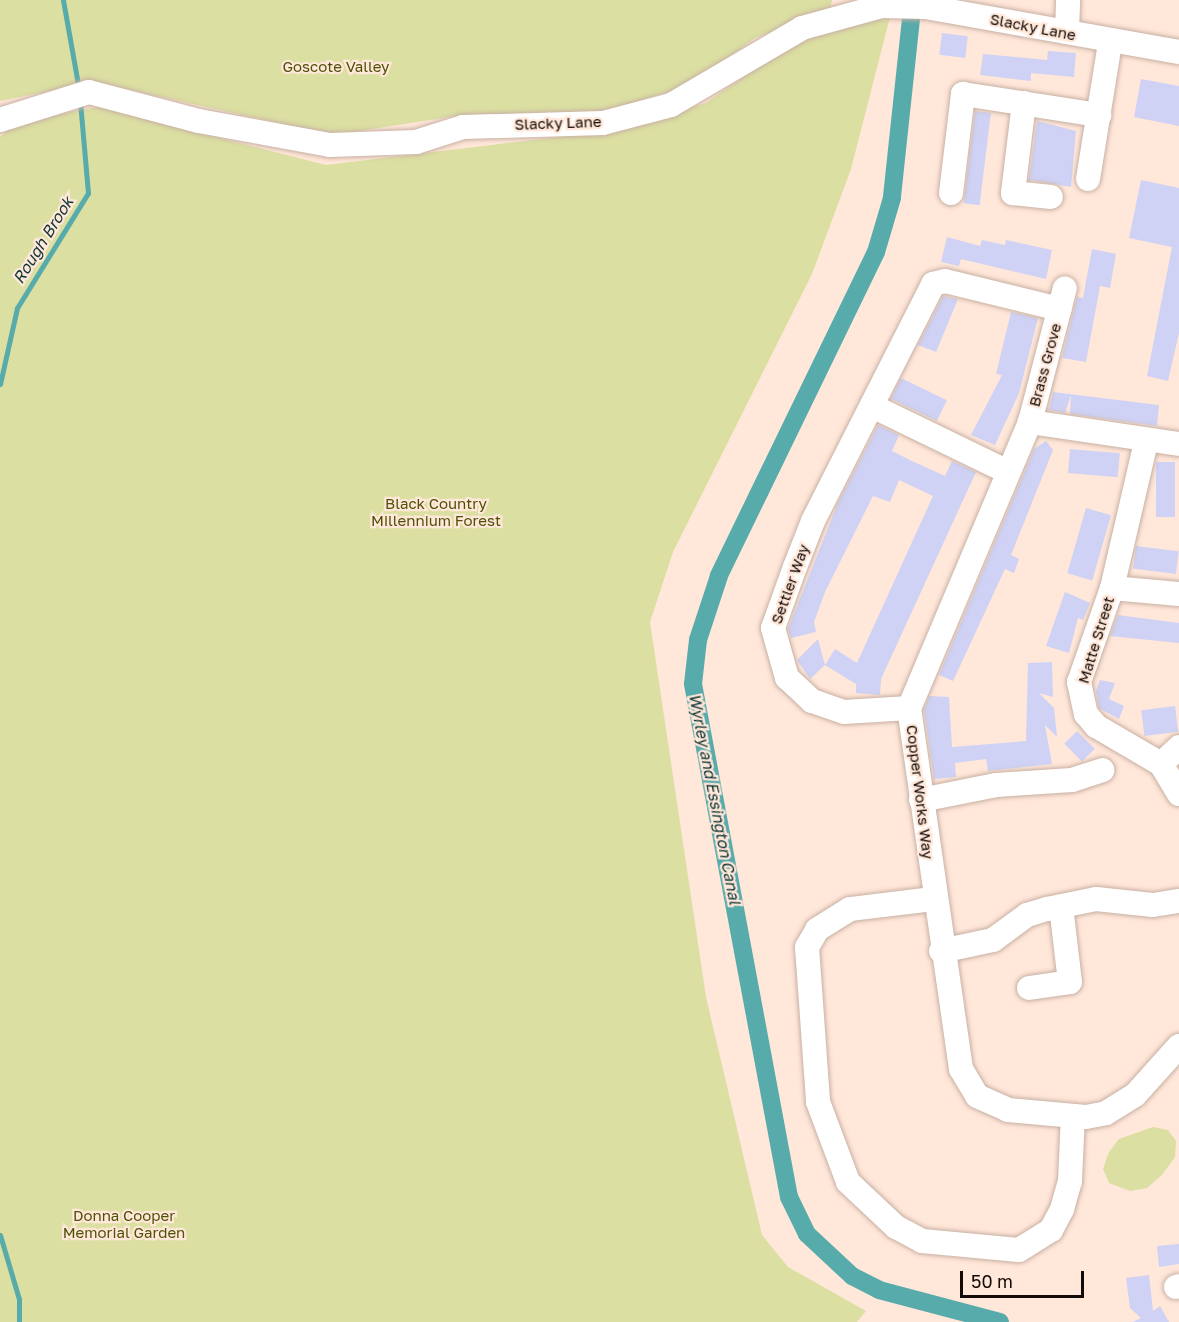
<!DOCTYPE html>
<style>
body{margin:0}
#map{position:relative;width:1179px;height:1322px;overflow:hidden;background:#ffe7d9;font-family:"Golos Text",sans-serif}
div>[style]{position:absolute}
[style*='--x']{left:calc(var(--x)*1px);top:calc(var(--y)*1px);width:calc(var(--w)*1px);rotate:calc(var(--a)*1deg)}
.green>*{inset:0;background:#dbdfa2}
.stream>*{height:5px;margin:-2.5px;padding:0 2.5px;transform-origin:2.5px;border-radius:2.5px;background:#58abab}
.canal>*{height:18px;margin:-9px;padding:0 9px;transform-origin:9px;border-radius:9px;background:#58abab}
.building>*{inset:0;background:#cfd2f5;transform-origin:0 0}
.roads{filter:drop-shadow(0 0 2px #c8b0a3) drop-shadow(0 0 2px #c8b0a3)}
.minor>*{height:24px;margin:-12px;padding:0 12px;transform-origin:12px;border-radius:12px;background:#fff}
span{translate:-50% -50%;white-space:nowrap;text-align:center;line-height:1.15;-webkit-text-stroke:4.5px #ffe7d9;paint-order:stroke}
.street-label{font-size:15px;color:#130b07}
.park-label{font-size:15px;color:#4f5107}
.water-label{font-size:16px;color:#0e3737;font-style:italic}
.scale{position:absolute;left:960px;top:1271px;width:124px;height:27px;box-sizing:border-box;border:3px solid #130b07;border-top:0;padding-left:8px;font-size:18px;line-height:21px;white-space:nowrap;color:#130b07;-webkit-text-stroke:4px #ffe7d9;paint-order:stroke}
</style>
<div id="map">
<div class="green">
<i style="clip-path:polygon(0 0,832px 0,830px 10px,755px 38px,690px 85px,607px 111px,462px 115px,333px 135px,94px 82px,0 101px)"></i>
<i style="clip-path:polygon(891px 13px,851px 169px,812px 274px,673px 552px,650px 622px,706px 997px,762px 1235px,788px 1267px,866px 1311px,857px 1322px,0 1322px,0 137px,16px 122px,98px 107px,326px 165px,607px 131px,706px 103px,809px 32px)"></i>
<i style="clip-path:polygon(1153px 1127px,1168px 1130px,1176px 1141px,1175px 1157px,1162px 1175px,1147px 1188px,1130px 1191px,1109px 1183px,1103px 1169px,1109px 1152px,1119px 1139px)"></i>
</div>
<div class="stream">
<i style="--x:63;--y:0;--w:91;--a:79.9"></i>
<i style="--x:0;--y:384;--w:78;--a:-77.4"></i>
<i style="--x:17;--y:308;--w:135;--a:-58.3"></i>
<i style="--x:88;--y:193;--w:91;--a:-95"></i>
<i style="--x:0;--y:1235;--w:67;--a:73.5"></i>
<i style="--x:19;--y:1299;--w:23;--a:90"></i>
</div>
<div class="canal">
<i style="--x:913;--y:0;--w:199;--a:96.1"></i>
<i style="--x:892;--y:198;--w:56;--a:106.5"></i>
<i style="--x:876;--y:252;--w:360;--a:115.9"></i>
<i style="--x:719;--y:576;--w:67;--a:108.2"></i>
<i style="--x:698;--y:640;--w:44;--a:96.5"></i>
<i style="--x:693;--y:684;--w:522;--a:79.4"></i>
<i style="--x:789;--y:1197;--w:41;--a:64.1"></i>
<i style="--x:807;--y:1234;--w:62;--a:43"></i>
<i style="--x:852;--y:1276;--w:30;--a:27"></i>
<i style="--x:879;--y:1290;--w:125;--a:14.8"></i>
</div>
<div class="building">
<i style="left:942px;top:33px;width:26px;height:22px;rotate:7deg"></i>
<i style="clip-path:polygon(1048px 51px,1076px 53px,1074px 77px,1031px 73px,1031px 81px,980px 75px,983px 54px,1047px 60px)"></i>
<i style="clip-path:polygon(1141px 79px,1179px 86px,1179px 126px,1134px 117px)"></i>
<i style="left:975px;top:111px;width:16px;height:93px;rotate:7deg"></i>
<i style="clip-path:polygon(1037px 121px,1076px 131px,1071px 187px,1029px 180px)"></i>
<i style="clip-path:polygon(1141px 180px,1179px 188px,1179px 333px,1168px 381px,1147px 376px,1172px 247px,1129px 238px)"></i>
<i style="clip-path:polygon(947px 237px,980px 246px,982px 240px,1005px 245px,1006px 240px,1052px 250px,1046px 279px,961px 259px,959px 266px,941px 262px)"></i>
<i style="clip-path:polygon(1092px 249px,1116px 254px,1110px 288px,1100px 286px,1086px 362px,1062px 358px,1077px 297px,1083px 298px)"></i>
<i style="clip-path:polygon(943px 296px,958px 299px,936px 352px,918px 345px)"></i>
<i style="clip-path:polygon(1011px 312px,1038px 318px,1019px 393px,995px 445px,971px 435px,1002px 375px,996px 374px)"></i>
<i style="left:901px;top:378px;width:51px;height:23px;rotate:26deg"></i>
<i style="clip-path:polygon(1053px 392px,1159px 405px,1157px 426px,1070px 414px,1071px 395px,1065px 413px,1049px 410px)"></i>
<i style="clip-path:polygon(878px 425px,899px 435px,892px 451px,912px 461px,945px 476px,952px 461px,976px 472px,881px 679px,880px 695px,856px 693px,856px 684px,825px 665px,835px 649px,857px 663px,933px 496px,899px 480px,890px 502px,873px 496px,825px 592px,814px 622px,816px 632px,791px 638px,788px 629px,838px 503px)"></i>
<i style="clip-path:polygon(1046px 441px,1053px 450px,1011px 555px,1019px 559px,1014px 573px,1005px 569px,953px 681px,939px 675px,1034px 449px)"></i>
<i style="left:1070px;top:449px;width:50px;height:24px;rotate:5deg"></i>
<i style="left:1156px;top:462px;width:19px;height:55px"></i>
<i style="left:1086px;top:508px;width:26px;height:68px;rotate:16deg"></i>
<i style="left:1136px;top:546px;width:43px;height:23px;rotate:7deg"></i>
<i style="clip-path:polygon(1065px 592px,1090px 603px,1083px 620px,1078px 618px,1069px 653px,1046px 646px)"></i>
<i style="clip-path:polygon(1118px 615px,1179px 623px,1179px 643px,1110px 636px)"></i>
<i style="clip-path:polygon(818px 639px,825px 665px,810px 679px,797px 660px)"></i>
<i style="clip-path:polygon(1052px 662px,1053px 697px,1039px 693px,1054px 708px,1057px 737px,1045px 725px,1052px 764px,988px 771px,986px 759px,955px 763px,956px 777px,934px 779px,924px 710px,929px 696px,949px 697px,952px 747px,1026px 741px,1028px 663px)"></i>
<i style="clip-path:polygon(1100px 680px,1115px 683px,1109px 699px,1124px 706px,1119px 719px,1099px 708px,1096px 691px)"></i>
<i style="left:1175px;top:706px;width:26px;height:34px;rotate:83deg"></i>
<i style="left:1077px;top:731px;width:25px;height:18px;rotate:45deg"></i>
<i style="clip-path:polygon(1179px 1244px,1179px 1264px,1159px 1267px,1157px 1246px)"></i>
<i style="clip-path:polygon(1149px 1275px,1153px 1311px,1160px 1306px,1169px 1322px,1133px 1322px,1141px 1318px,1130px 1308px,1126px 1278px)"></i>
</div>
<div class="roads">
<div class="minor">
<i style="--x:1067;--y:32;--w:32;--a:-88"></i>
<i style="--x:1024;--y:103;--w:91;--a:97"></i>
<i style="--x:1013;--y:193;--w:38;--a:6"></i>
<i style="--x:0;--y:120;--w:93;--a:-17.5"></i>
<i style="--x:89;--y:92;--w:114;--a:14.8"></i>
<i style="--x:199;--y:121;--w:133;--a:10.4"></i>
<i style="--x:330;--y:145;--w:86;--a:-2"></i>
<i style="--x:416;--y:142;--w:49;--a:-17.7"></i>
<i style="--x:463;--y:127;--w:140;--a:-1.6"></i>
<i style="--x:603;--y:123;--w:70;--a:-14.8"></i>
<i style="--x:671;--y:105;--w:152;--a:-30.4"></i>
<i style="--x:802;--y:28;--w:83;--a:-15.4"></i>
<i style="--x:882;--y:6;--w:44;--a:1.3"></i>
<i style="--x:926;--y:7;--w:257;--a:10.1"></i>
<i style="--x:1088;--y:179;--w:138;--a:-80.8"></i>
<i style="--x:951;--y:193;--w:100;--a:-83.1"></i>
<i style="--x:963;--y:94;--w:138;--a:8.8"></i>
<i style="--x:872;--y:406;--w:149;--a:25.9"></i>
<i style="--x:1030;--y:422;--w:138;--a:-75.4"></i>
<i style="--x:1146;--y:442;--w:150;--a:103.1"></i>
<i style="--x:1112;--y:588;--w:100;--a:109.3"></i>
<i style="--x:1079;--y:682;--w:33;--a:78"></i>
<i style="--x:1086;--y:714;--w:16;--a:50"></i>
<i style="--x:1096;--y:726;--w:75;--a:30.3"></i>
<i style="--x:1161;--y:764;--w:35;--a:59"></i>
<i style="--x:1179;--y:444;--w:151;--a:-171.6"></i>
<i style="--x:1030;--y:422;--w:311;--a:112.9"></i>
<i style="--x:909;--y:708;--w:365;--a:81.8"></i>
<i style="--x:961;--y:1069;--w:31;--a:59"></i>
<i style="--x:977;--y:1096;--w:34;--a:24"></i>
<i style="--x:1008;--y:1110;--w:78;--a:5.1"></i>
<i style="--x:1086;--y:1117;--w:20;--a:-11"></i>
<i style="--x:1106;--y:1113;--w:34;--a:-32"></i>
<i style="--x:1135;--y:1095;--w:66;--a:-48.1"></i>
<i style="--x:1112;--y:588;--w:67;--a:5.1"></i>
<i style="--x:909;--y:708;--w:65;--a:176.5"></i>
<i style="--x:844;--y:712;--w:34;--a:-161"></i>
<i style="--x:812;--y:701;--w:34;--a:-137"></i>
<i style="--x:787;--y:678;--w:52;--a:-105.6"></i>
<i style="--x:773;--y:628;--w:65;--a:-70.2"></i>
<i style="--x:795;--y:567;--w:49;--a:-68.6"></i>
<i style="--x:813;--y:521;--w:266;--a:-63.1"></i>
<i style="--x:933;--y:284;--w:12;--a:-14"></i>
<i style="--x:945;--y:281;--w:118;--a:13.7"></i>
<i style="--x:1161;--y:764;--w:25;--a:-43"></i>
<i style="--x:921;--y:800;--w:76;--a:-11.3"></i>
<i style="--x:996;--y:785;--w:76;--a:-3.8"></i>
<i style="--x:1072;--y:780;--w:32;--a:-18"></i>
<i style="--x:933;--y:899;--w:84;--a:173.1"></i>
<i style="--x:850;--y:909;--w:39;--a:148"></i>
<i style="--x:817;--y:930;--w:20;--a:120"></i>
<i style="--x:807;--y:947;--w:155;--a:85.9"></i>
<i style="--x:818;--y:1102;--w:85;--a:69.4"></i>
<i style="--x:848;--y:1182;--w:66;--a:43.2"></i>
<i style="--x:896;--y:1227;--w:30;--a:28"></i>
<i style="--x:922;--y:1241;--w:97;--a:5.3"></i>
<i style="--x:1019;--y:1250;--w:38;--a:-32"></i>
<i style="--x:1051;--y:1230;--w:24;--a:-62"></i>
<i style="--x:1062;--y:1209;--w:29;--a:-74"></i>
<i style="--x:1070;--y:1181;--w:65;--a:-87.4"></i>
<i style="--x:941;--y:951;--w:53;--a:-11.9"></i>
<i style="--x:993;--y:940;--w:42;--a:-36.3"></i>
<i style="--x:1027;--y:915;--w:21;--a:-17"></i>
<i style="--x:1047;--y:909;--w:50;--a:-11.5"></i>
<i style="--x:1096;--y:899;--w:57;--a:6"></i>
<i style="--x:1153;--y:905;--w:26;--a:-9"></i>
<i style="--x:1029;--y:988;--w:41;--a:-8.3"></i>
<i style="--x:1070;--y:982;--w:76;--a:-96.8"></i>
<i style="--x:1176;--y:1287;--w:3;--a:-18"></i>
</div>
</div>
<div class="street-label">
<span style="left:1033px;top:27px;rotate:11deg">Slacky Lane</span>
<span style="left:558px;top:123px;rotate:-2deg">Slacky Lane</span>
<span style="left:1045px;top:365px;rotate:-75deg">Brass Grove</span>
<span style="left:790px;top:584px;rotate:-70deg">Settler Way</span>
<span style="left:1096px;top:640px;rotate:-73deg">Matte Street</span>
<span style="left:920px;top:792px;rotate:83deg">Copper Works Way</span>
</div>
<div class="park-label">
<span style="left:336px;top:67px">Goscote Valley</span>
<span style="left:436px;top:512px">Black Country<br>Millennium Forest</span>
<span style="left:124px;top:1224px">Donna Cooper<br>Memorial Garden</span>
</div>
<div class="water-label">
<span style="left:43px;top:240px;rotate:-58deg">Rough Brook</span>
<span style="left:715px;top:799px;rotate:79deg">Wyrley and Essington Canal</span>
</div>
<div class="scale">50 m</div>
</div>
